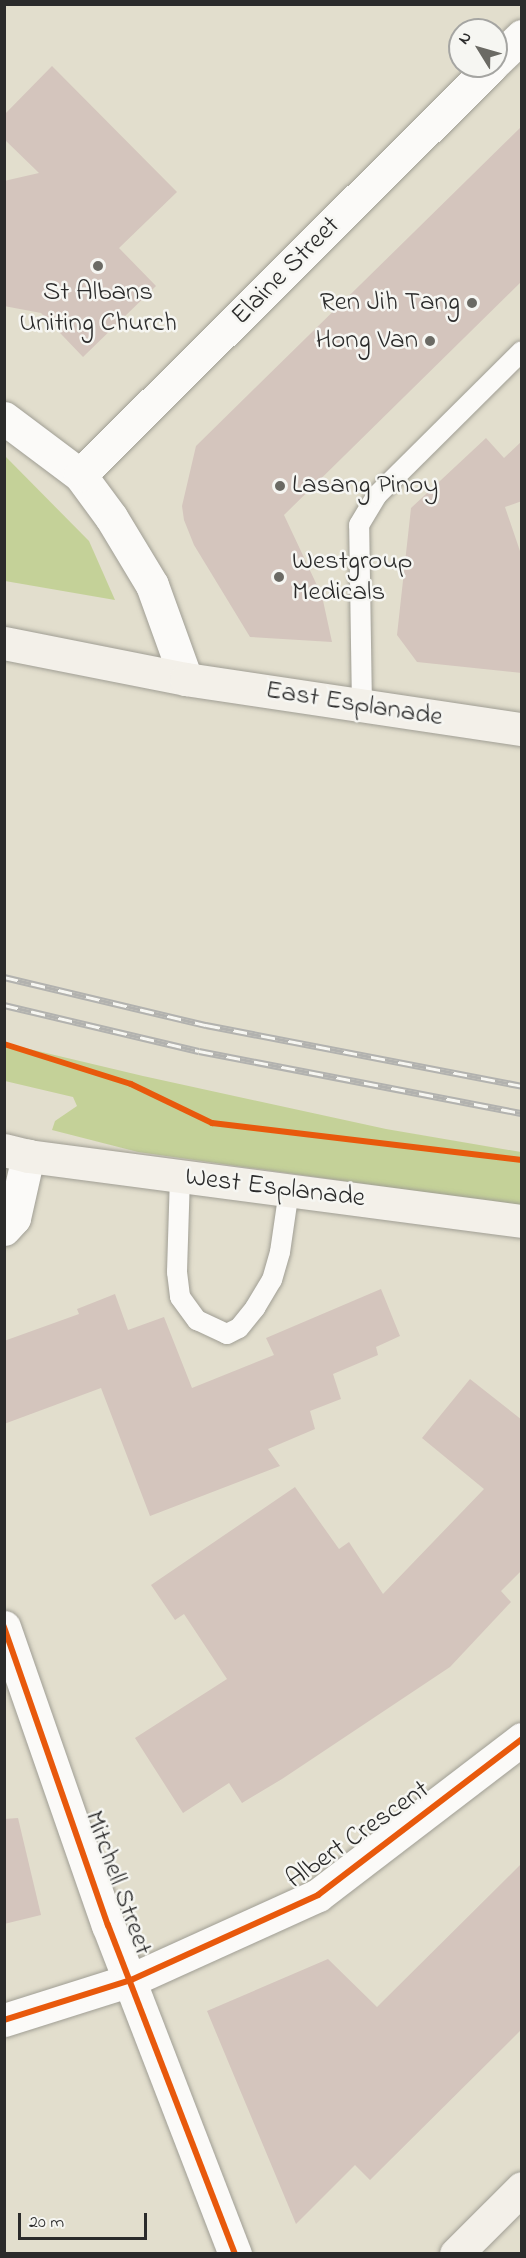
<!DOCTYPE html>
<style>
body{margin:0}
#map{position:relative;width:526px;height:2258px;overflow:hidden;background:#e2decd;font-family:"Indie Flower",sans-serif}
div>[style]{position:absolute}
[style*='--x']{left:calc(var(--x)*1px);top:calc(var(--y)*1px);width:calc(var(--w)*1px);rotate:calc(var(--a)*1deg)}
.green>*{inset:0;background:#c4d198}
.building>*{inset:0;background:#d4c5bd}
.roads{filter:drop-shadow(0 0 2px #a09e94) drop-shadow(0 0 2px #a09e94)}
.lane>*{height:20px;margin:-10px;padding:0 10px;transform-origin:10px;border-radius:10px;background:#fbfaf8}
.street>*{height:33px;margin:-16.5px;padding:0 16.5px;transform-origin:16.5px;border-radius:16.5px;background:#fbfaf8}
.secondary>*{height:33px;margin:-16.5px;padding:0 16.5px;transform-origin:16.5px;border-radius:16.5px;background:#f3f0e9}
.rail>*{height:7px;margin-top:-3.5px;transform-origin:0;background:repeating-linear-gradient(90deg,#f6f6f2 0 14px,#b2b2af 0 28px);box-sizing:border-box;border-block:2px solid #b2b2af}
.cycleway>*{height:6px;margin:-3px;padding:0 3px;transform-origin:3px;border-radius:3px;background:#e8590c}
.dots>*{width:16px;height:16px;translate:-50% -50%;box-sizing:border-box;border:3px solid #f6f6f2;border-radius:50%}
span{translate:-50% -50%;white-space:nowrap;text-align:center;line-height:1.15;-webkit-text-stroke:5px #f6f6f2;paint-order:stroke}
.street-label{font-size:27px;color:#2b2b2b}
.poi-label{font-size:27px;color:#2b2b2b}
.right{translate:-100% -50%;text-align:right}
.left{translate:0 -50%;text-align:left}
.frame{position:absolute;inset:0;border:6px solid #2b2b2b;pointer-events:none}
.north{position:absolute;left:448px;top:18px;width:60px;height:60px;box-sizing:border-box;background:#f6f6f2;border:2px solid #a5a5a2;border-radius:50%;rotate:307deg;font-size:16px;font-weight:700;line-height:24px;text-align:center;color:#2b2b2b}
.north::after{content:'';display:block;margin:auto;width:21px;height:27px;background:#6b6a64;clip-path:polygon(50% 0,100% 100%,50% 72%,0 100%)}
.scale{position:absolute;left:18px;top:2213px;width:129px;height:27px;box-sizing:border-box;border:3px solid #2b2b2b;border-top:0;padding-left:8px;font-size:18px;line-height:21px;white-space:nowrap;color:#2b2b2b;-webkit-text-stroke:4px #f6f6f2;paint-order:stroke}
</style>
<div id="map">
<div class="green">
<i style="clip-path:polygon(4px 455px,89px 541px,115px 600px,5px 581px)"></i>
<i style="clip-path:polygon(4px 1043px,143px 1076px,386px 1129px,521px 1152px,521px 1206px,138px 1152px,52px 1130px,55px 1121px,77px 1106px,73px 1097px,5px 1081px)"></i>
</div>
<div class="building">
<i style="clip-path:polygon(52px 66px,177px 192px,119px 248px,156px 286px,83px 357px,41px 313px,4px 306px,4px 181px,39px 173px,4px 139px,4px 115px)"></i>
<i style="clip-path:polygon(522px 126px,522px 281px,284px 515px,322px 596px,332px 642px,250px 637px,194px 545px,184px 520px,182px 506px,196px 446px)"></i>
<i style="clip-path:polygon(486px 438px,504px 458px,522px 441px,522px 501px,505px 507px,522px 557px,522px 673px,417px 662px,397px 635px,411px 508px)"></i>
<i style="clip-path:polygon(381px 1289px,400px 1336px,376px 1347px,378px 1355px,333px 1374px,341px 1399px,310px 1411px,315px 1429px,268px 1449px,280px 1466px,150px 1516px,101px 1388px,4px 1424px,4px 1341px,79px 1314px,77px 1309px,115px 1294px,128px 1330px,164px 1317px,192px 1388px,274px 1355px,266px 1338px)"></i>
<i style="clip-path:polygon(470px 1379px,522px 1420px,522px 1570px,501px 1591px,511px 1602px,450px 1667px,282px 1779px,242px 1803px,229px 1783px,183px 1813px,135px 1738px,227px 1679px,184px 1614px,175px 1620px,151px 1585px,295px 1487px,339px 1549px,349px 1542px,383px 1594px,484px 1489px,422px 1438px)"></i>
<i style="clip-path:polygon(18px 1818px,41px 1915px,4px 1924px,4px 1819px)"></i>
<i style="clip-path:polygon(522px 1863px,522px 2029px,370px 2180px,355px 2165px,296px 2224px,207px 2011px,328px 1959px,377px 2007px)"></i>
</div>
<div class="roads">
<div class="lane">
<i style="--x:362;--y:707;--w:182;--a:-90.9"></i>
<i style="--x:359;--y:525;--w:35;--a:-59"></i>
<i style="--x:377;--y:495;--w:204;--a:-44.8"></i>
<i style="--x:180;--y:1176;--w:96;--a:91.8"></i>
<i style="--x:177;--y:1272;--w:25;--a:83"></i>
<i style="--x:180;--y:1297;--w:29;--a:54"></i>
<i style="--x:197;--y:1320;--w:33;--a:25"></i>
<i style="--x:227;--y:1334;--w:13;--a:-27"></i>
<i style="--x:239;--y:1328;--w:26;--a:-51"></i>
<i style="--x:255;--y:1308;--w:33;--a:-59"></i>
<i style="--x:272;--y:1280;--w:29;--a:-74"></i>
<i style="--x:280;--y:1252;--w:63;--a:-81.7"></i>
</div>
<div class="street">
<i style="--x:496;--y:61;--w:36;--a:-44"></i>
<i style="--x:4;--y:418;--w:95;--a:36.9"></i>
<i style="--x:80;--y:475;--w:52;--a:53.6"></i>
<i style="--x:111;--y:517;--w:79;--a:58.9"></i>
<i style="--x:152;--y:585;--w:100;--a:70.1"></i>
<i style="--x:80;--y:475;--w:580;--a:-44.86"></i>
<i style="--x:4;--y:1229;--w:15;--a:-48"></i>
<i style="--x:14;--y:1218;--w:64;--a:-77.3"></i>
<i style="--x:4;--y:1627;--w:316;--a:70.8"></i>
<i style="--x:108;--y:1925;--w:353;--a:68.9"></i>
<i style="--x:4;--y:2020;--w:133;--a:-17.5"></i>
<i style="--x:131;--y:1980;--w:205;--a:-24.4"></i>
<i style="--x:318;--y:1895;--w:257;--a:-37.4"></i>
</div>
<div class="secondary">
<i style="--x:4;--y:643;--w:186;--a:11.2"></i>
<i style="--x:186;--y:679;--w:340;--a:8.5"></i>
<i style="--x:4;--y:1150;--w:25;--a:14"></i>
<i style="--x:28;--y:1156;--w:498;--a:7.5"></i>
<i style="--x:456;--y:2254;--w:93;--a:-45"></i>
</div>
</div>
<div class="rail">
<i style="--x:4;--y:977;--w:208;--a:13.4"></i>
<i style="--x:206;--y:1025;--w:322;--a:10.9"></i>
<i style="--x:4;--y:1005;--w:200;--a:13.3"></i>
<i style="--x:199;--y:1051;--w:329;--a:10.9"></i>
</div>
<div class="cycleway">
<i style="--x:4;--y:1044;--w:133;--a:17.5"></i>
<i style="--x:131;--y:1084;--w:90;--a:25.7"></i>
<i style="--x:212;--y:1123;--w:312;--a:6.8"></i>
<i style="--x:4;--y:1627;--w:316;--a:70.8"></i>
<i style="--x:108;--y:1925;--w:353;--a:68.9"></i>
<i style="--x:4;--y:2020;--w:133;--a:-17.5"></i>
<i style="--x:131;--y:1980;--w:205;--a:-24.4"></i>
<i style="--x:318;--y:1895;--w:257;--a:-37.4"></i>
</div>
<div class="dots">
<i style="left:98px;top:266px;background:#6b6a64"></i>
<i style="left:472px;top:303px;background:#6b6a64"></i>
<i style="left:430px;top:341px;background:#6b6a64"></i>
<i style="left:280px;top:486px;background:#6b6a64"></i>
<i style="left:279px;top:577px;background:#6b6a64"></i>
</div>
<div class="street-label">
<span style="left:286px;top:271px;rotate:-45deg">Elaine Street</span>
<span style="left:354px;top:704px;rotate:9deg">East Esplanade</span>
<span style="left:275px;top:1188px;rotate:7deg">West Esplanade</span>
<span style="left:358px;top:1835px;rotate:-35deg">Albert Crescent</span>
<span style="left:118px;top:1883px;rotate:70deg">Mitchell Street</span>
</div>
<div class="poi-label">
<span style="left:98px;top:308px">St Albans<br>Uniting Church</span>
<span class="right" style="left:460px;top:303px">Ren Jih Tang</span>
<span class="right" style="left:418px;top:341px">Hong Van</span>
<span class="left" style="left:292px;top:486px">Lasang Pinoy</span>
<span class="left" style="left:292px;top:577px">Westgroup<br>Medicals</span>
</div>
<div class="frame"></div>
<div class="north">N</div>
<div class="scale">20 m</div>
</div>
